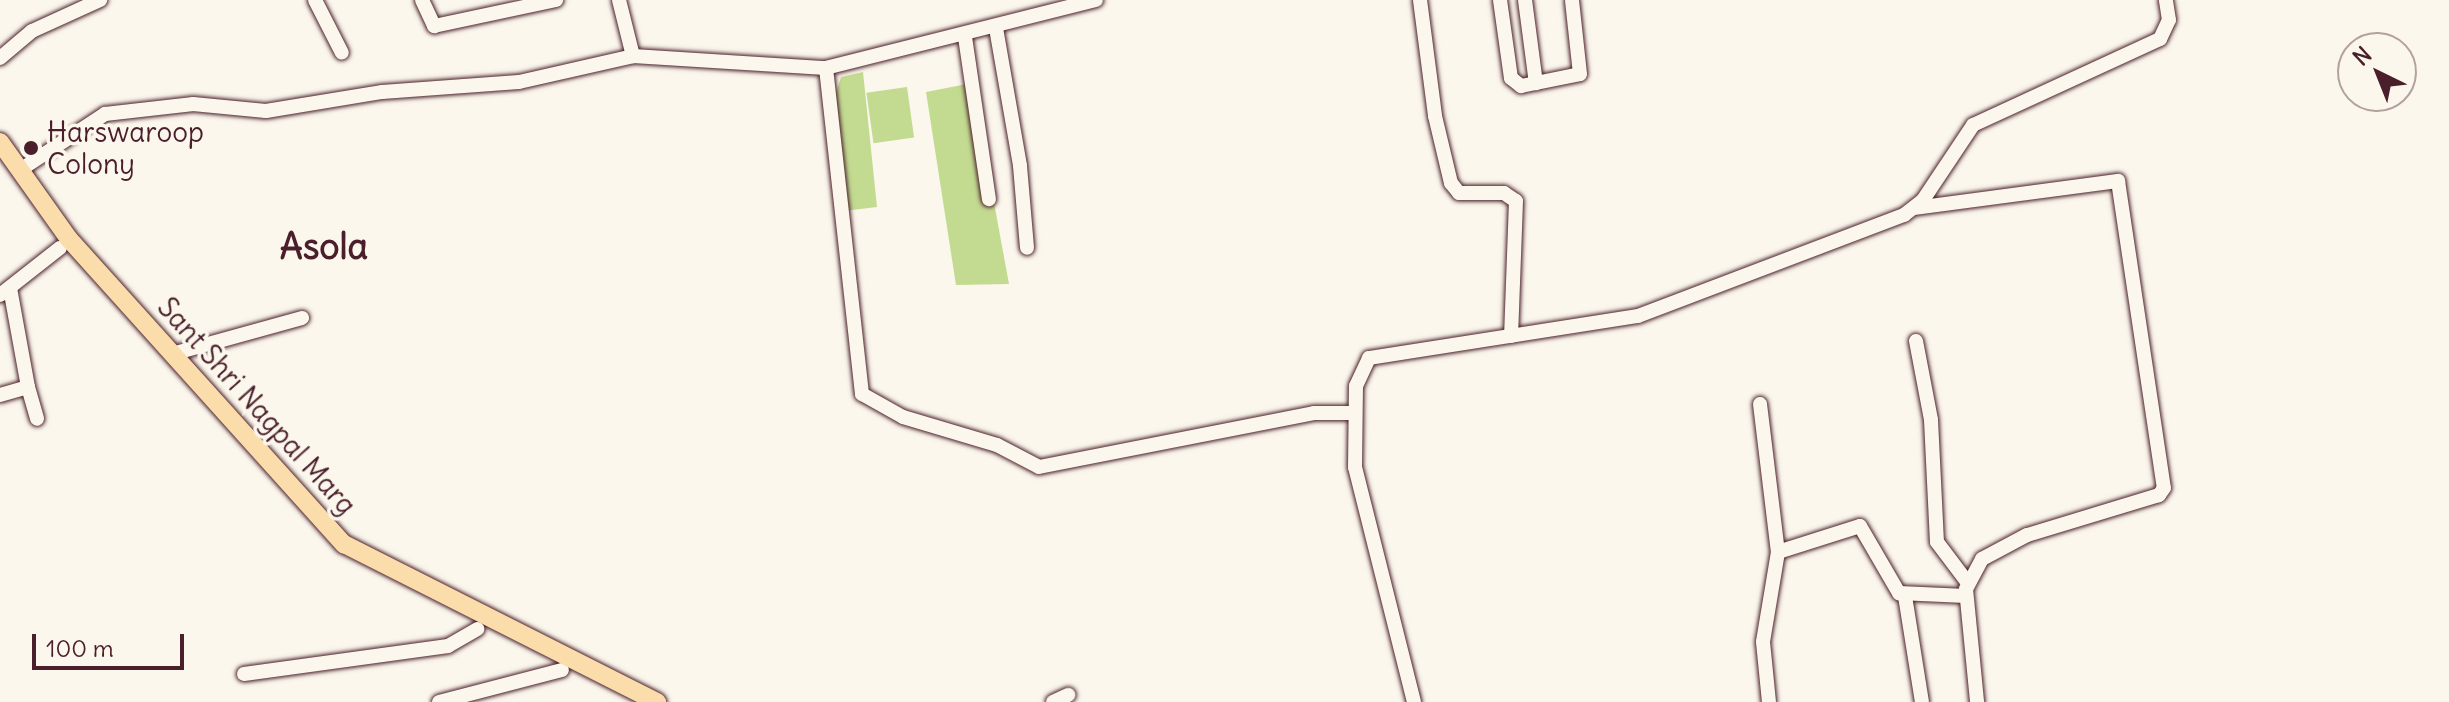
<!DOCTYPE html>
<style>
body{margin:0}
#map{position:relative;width:2449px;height:702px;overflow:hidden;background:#fbf7ec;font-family:Delius,sans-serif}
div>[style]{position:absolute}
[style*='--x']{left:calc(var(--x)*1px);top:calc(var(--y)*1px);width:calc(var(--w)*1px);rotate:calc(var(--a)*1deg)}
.green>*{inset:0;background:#c3db91;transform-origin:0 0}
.roads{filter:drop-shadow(0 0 2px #4a1f2b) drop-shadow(0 0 2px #4a1f2b)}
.minor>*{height:14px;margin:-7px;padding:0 7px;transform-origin:7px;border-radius:7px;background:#fbf7ec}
.major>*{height:18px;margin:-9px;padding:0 9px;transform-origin:9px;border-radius:9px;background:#faddab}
.dots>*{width:22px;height:22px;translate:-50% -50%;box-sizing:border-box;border:4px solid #fbf7ec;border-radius:50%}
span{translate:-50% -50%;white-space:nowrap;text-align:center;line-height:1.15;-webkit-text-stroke:7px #fbf7ec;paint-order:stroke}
.poi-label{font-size:28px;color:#4a1f2b}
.left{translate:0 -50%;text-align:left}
.street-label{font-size:28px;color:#4a1f2b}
.district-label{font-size:36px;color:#4a1f2b;font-weight:700}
.north{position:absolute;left:2337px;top:32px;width:80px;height:80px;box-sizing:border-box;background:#fbf7ec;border:2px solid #b4a19f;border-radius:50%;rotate:317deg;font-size:22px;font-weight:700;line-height:32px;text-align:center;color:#4a1f2b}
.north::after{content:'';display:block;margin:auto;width:28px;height:36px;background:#4a1f2b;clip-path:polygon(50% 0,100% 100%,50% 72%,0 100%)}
.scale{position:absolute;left:32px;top:634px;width:152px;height:36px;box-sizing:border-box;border:4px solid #4a1f2b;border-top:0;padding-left:10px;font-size:24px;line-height:28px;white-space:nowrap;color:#4a1f2b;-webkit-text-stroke:6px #fbf7ec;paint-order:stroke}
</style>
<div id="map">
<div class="green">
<i style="clip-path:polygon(863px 72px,877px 207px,844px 211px,836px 93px,841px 77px)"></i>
<i style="clip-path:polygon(972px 83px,1009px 284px,956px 285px,926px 92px)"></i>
<i style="left:907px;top:87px;width:51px;height:41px;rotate:82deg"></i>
</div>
<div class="roads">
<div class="minor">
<i style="--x:315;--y:0;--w:59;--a:63"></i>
<i style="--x:422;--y:0;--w:29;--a:65"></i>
<i style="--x:434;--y:26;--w:125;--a:-12"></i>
<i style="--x:619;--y:0;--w:58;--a:76"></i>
<i style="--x:1096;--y:0;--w:278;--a:165.9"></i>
<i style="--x:826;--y:68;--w:328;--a:83.7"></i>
<i style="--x:862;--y:394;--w:47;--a:29.3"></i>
<i style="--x:903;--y:417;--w:98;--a:16.6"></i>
<i style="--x:997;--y:445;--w:47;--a:27.6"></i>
<i style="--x:1039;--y:467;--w:280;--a:-11.1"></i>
<i style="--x:1314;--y:413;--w:39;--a:0"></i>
<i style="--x:1420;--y:0;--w:117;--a:82.6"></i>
<i style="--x:1435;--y:116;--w:69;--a:76.6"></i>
<i style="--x:1451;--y:183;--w:13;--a:51"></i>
<i style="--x:1459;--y:193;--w:45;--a:0"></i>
<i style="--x:1504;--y:193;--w:14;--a:34"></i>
<i style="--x:1516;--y:201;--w:135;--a:92.1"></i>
<i style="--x:1500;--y:0;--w:79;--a:82"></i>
<i style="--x:1511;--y:78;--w:13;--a:39"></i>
<i style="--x:1521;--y:86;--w:60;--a:-11.5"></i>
<i style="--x:1580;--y:74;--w:74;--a:-96.2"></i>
<i style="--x:1525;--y:0;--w:84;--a:82.5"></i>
<i style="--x:996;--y:28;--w:140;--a:80.1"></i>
<i style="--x:1020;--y:166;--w:82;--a:85.1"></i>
<i style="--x:965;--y:37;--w:164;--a:81.6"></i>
<i style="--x:0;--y:58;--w:42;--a:-40.2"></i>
<i style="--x:32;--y:31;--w:75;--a:-24.5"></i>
<i style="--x:20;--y:170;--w:102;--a:-33.4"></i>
<i style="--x:105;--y:114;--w:89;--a:-6.5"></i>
<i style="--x:193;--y:104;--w:73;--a:5.5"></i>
<i style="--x:266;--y:111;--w:118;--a:-9.3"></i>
<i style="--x:382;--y:92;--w:137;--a:-4.2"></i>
<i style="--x:519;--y:82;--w:117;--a:-12.8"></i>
<i style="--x:633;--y:56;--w:193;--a:3.6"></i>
<i style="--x:1915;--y:208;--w:205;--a:-7.6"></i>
<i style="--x:2118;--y:181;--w:310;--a:81.5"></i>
<i style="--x:2164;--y:488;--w:9;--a:126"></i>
<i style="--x:2159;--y:495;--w:138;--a:163.1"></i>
<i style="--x:2027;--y:535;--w:51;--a:151.9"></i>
<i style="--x:1982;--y:559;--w:34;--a:118"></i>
<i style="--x:1966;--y:589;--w:114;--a:84.4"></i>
<i style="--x:10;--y:288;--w:101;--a:79.7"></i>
<i style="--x:0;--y:295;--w:76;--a:-38.1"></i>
<i style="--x:1916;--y:341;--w:80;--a:79.2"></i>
<i style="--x:1931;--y:420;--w:122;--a:87.2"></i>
<i style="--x:1937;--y:542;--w:51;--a:52.9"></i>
<i style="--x:172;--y:354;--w:135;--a:-15.5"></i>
<i style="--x:0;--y:395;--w:29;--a:-16"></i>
<i style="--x:28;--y:387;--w:33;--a:74"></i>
<i style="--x:1760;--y:404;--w:149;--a:83.1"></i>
<i style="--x:1778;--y:552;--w:91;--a:99.5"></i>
<i style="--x:1763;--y:642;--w:60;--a:84.3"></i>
<i style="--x:1778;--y:552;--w:86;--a:-17.6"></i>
<i style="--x:1860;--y:526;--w:78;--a:59.8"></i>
<i style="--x:1899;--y:593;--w:67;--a:2.6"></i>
<i style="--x:1905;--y:596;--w:107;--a:80.9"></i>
<i style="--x:244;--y:674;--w:206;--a:-7.8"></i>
<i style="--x:448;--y:646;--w:34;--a:-30"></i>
<i style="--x:439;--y:702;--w:127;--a:-14.6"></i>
<i style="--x:1053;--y:702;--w:17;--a:-25"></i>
<i style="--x:1414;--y:702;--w:242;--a:-104.1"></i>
<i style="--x:1355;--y:467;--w:81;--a:-89.3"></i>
<i style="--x:1356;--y:386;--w:31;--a:-65"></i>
<i style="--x:1369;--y:358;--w:272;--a:-8.9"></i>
<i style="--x:1638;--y:316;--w:285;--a:-20.8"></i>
<i style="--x:1904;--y:215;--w:24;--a:-38"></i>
<i style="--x:1923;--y:200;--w:90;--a:-56.3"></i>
<i style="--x:1973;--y:125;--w:206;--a:-24.7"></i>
<i style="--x:2160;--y:39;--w:21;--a:-65"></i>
<i style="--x:2169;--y:20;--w:20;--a:-99"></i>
</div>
<div class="major">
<i style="--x:0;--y:142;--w:119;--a:54.6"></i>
<i style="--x:69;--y:239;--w:411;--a:48"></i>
<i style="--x:344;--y:544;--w:351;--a:26.8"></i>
</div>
</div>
<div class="dots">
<i style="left:31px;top:148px;background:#4a1f2b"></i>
</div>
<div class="poi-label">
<span class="left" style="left:47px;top:148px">Harswaroop<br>Colony</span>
</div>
<div class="street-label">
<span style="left:257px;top:406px;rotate:48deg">Sant Shri Nagpal Marg</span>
</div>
<div class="district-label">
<span style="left:324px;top:247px">Asola</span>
</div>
<div class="north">N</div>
<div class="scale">100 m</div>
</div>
